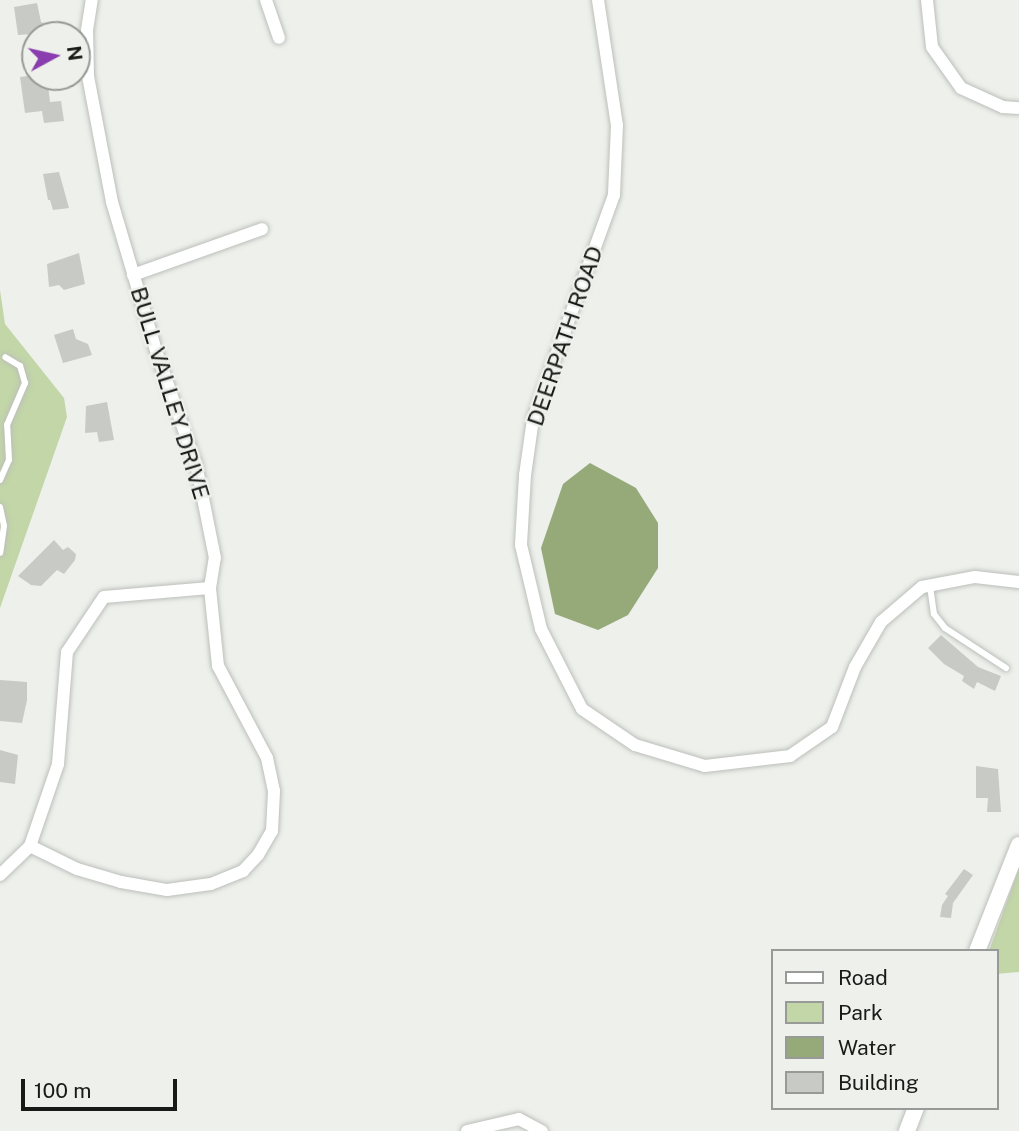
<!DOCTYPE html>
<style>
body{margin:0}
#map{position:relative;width:1019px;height:1131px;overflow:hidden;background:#edf0eb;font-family:"Public Sans",sans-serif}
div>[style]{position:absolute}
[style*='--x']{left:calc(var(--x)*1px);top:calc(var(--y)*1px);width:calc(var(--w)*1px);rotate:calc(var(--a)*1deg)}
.green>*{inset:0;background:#c2d6a8}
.water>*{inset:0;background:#95a979}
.building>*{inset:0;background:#c8cac6}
.roads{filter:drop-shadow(0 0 2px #bcbfba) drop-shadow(0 0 2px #bcbfba)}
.service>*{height:6px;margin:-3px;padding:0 3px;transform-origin:3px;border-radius:3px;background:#fff}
.minor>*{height:12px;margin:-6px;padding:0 6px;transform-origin:6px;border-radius:6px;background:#fff}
.tertiary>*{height:16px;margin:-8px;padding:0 8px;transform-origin:8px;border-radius:8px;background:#fff}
span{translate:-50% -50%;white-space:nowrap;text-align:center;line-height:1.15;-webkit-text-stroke:5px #edf0eb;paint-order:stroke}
.street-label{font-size:23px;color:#191a18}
.legend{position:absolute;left:771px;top:949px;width:228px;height:161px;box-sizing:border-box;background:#edf0eb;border:2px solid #989a97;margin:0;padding:9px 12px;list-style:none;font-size:21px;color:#191a18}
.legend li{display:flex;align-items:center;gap:14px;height:35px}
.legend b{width:35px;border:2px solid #989a97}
.north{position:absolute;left:21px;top:21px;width:70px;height:70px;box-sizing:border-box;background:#edf0eb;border:2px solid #989a97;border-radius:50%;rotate:82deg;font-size:19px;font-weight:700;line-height:28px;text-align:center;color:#191a18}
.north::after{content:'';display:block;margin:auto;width:24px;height:32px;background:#8a3dae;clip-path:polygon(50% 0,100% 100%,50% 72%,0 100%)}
.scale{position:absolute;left:21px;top:1079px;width:156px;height:32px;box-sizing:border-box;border:4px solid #191a18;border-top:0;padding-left:9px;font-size:21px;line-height:24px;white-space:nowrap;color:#191a18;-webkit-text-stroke:5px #edf0eb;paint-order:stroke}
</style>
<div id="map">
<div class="green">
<i style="clip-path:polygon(0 290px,5px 324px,64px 398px,67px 417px,0 608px)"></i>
<i style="clip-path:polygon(1019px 868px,1019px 972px,996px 974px,996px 951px,989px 951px)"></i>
</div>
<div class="water">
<i style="clip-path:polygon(590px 463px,636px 488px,658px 523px,658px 568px,628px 615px,598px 630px,555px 614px,541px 548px,563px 484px)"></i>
</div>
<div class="building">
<i style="clip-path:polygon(37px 3px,41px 22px,48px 26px,48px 33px,18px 35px,14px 7px)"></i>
<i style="clip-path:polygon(35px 75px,47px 77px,50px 102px,61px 101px,64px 121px,44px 123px,42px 111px,25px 113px,20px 77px)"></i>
<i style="clip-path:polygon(59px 172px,69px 208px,53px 210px,50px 200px,48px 200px,43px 174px)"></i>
<i style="clip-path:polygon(79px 253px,85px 284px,64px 290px,59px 285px,49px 287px,47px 264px)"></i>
<i style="clip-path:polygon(73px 329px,76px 339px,88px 344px,92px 355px,63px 363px,54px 335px)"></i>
<i style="clip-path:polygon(107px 402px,114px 440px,99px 442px,97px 432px,85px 433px,86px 406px)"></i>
<i style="clip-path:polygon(54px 540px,63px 550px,68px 547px,76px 554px,75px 560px,64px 574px,57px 570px,41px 586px,31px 585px,18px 576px)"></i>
<i style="clip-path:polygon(941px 635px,978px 667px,1001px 676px,995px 691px,977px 682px,974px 689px,962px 681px,964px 676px,944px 664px,928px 648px)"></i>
<i style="clip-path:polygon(0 680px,27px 682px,27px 700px,22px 723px,0 721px)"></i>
<i style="clip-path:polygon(0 750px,18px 755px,15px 784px,0 782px)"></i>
<i style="clip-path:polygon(976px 766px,998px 769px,1001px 812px,987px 812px,988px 798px,976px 798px)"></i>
<i style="clip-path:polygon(964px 869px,973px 875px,953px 903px,951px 918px,940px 917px,942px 905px,948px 896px,945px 894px)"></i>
</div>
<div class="roads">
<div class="service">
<i style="--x:0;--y:480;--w:22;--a:-66"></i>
<i style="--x:9;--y:460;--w:35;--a:-93"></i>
<i style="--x:7;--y:425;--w:46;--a:-66.8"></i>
<i style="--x:25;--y:383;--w:18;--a:-106"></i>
<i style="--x:20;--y:366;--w:17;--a:-149"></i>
<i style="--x:0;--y:507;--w:19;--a:78"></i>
<i style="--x:4;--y:526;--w:27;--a:98"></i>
<i style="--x:930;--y:586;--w:28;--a:82"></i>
<i style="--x:934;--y:614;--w:18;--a:52"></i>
<i style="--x:945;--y:628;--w:73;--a:33.3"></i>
</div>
<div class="minor">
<i style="--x:266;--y:0;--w:40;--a:71.1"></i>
<i style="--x:598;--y:0;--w:126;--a:81.4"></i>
<i style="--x:617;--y:125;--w:70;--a:92.5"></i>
<i style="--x:614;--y:195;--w:238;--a:109.9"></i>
<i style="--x:533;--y:419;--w:57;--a:98.1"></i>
<i style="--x:525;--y:475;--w:70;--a:93.3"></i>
<i style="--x:521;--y:545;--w:86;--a:76.6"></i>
<i style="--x:541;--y:629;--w:90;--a:62.9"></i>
<i style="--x:582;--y:709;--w:64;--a:34.2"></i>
<i style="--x:635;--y:745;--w:73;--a:16.7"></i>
<i style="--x:705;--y:766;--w:86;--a:-6.7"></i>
<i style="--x:790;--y:756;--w:51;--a:-34.6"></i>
<i style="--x:832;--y:727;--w:64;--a:-69"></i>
<i style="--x:855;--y:667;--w:52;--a:-60"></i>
<i style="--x:881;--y:622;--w:54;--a:-40.5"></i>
<i style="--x:922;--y:587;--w:54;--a:-10.7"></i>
<i style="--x:975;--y:577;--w:44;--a:6.5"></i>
<i style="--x:927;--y:0;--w:47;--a:83.9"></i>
<i style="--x:932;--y:47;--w:50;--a:54.7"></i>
<i style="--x:961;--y:88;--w:46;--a:24.3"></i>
<i style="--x:1003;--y:107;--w:16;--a:4"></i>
<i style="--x:133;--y:275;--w:137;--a:-19.6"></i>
<i style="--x:30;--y:846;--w:52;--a:26.1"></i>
<i style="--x:77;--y:869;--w:46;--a:16.5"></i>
<i style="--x:121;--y:882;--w:47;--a:9.9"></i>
<i style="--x:167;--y:890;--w:44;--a:-7.8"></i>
<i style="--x:211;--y:884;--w:35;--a:-22"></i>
<i style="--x:243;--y:871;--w:22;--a:-47"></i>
<i style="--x:258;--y:855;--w:28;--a:-60"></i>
<i style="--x:272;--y:831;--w:40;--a:-87.1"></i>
<i style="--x:274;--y:791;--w:34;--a:-102"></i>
<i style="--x:267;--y:758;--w:104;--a:-118"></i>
<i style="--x:218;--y:666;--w:78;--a:-95.9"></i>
<i style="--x:0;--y:875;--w:42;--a:-44"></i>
<i style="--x:30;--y:846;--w:87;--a:-71.1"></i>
<i style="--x:58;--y:764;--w:112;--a:-85.4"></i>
<i style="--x:67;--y:652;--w:66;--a:-56.1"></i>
<i style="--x:104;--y:597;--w:106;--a:-4.9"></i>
<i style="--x:210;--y:588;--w:30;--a:-81"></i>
<i style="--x:215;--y:558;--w:96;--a:-101.4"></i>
<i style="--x:196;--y:464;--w:117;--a:-109.5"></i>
<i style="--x:157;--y:354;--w:159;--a:-106.5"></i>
<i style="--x:112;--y:202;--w:128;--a:-100.8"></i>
<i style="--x:88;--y:76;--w:46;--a:-91.2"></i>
<i style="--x:87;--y:30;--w:30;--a:-81"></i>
<i style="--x:467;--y:1131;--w:53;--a:-13"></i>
<i style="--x:519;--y:1119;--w:26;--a:28"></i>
</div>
<div class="tertiary">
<i style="--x:977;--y:951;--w:114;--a:-68.4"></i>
<i style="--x:907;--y:1131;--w:25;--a:-69"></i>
</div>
</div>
<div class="street-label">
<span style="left:565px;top:336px;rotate:-71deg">DEERPATH ROAD</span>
<span style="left:170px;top:393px;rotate:73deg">BULL VALLEY DRIVE</span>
</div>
<ul class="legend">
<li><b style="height:9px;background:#fff"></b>Road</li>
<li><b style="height:19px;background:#c2d6a8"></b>Park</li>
<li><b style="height:19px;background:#95a979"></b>Water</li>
<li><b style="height:19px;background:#c8cac6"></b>Building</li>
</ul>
<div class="north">N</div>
<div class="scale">100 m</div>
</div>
